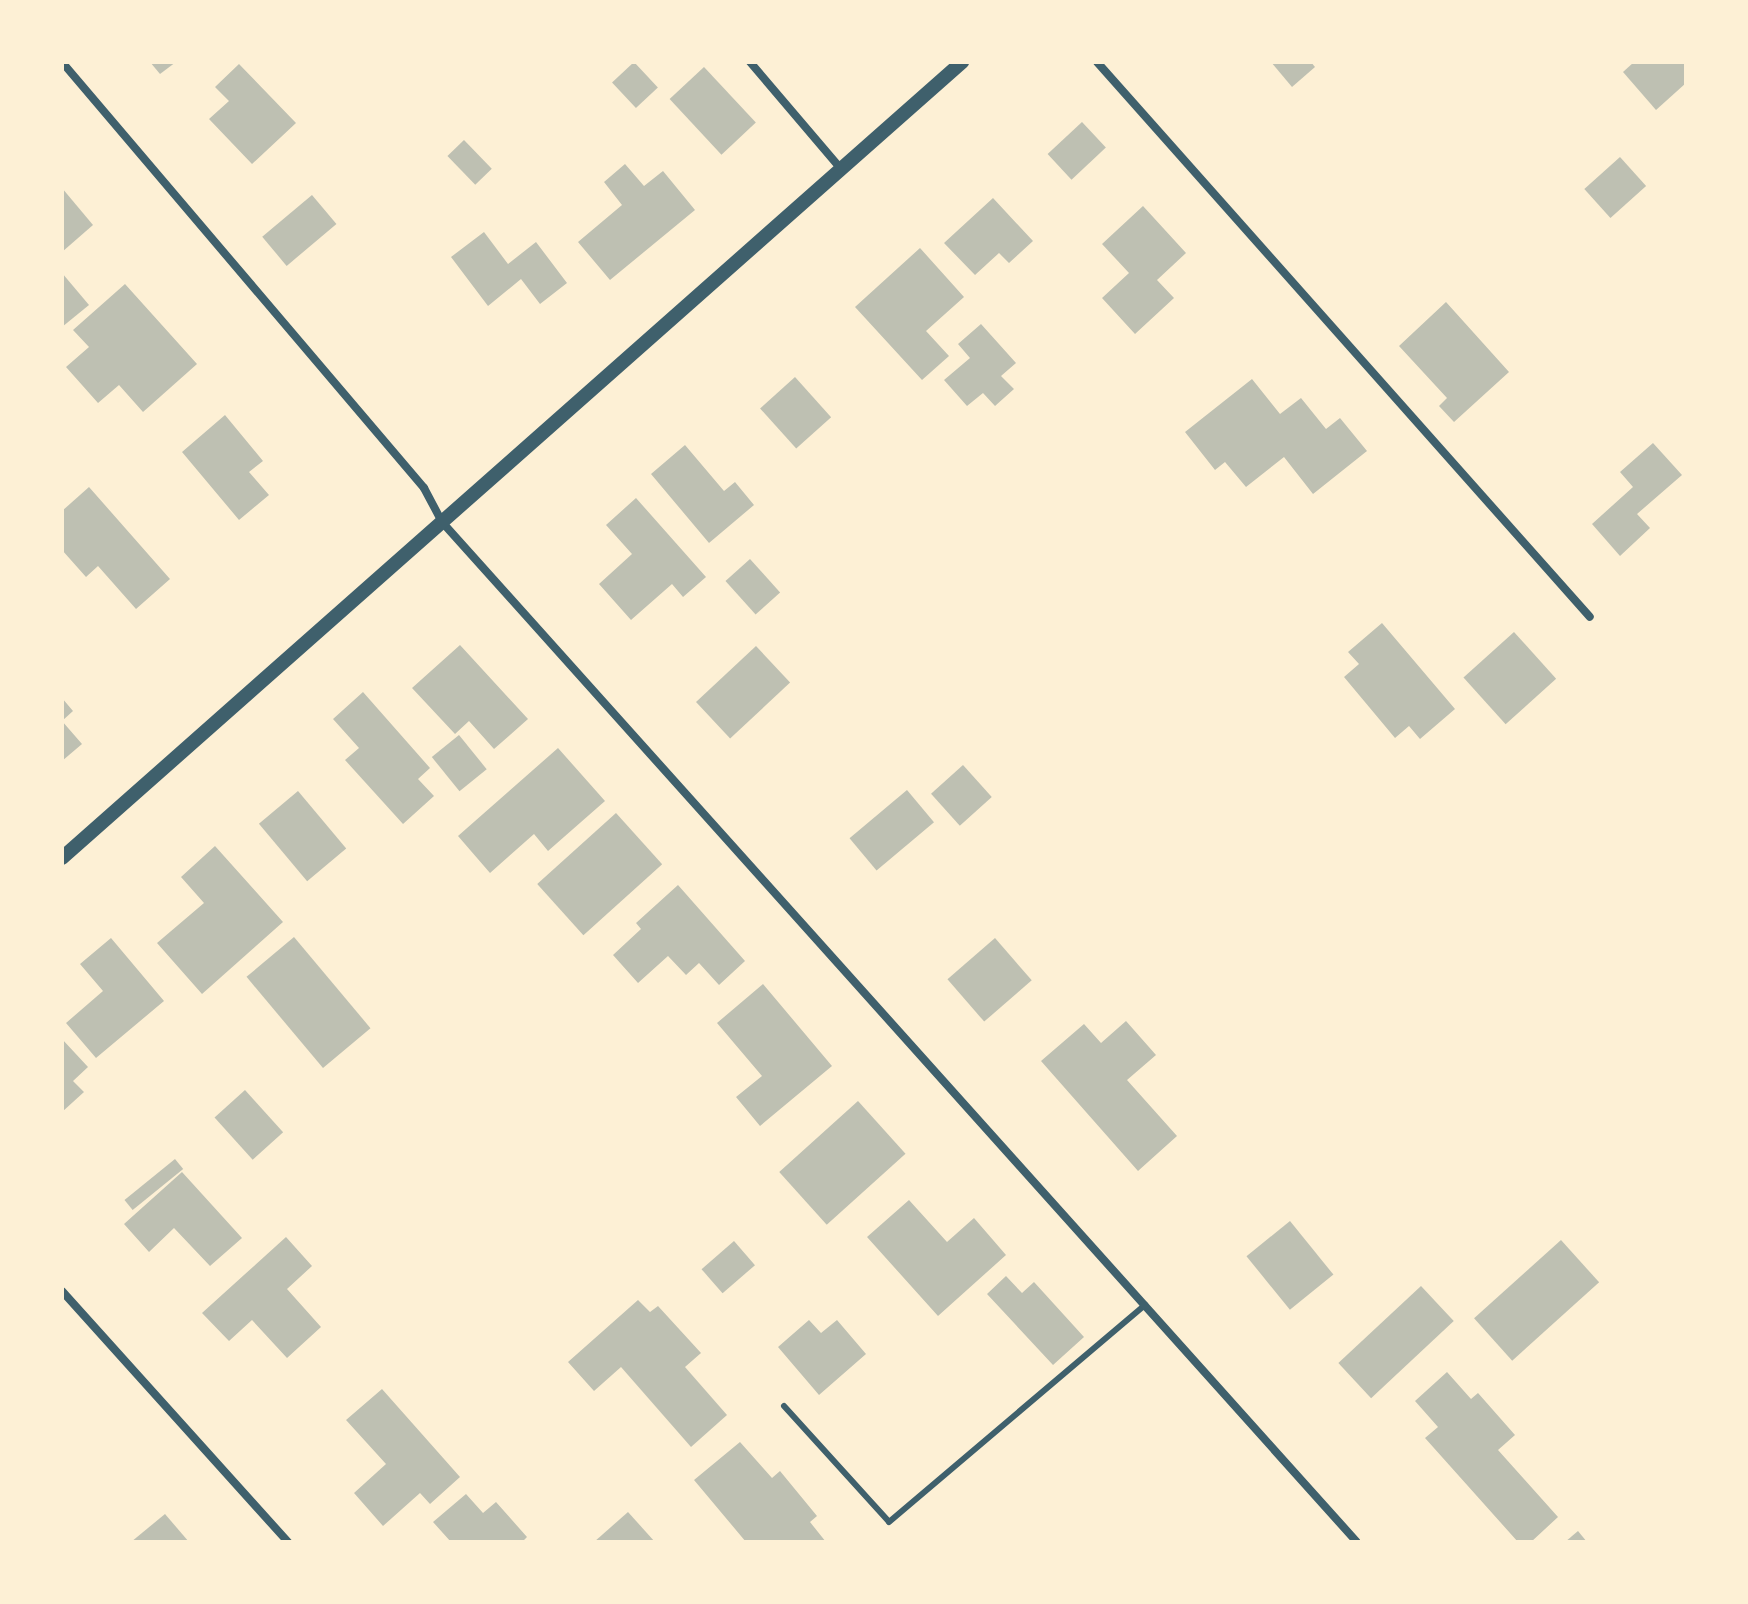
<!DOCTYPE html>
<style>
body{margin:0}
#map{position:relative;width:1748px;height:1604px;overflow:hidden;background:#fdf0d5;font-family:"Noto Sans",sans-serif}
div>[style]{position:absolute}
[style*='--x']{left:calc(var(--x)*1px);top:calc(var(--y)*1px);width:calc(var(--w)*1px);rotate:calc(var(--a)*1deg)}
.building>*{inset:0;background:#bec0b2;transform-origin:0 0}
.service>*{height:6px;margin:-3px;padding:0 3px;transform-origin:3px;border-radius:3px;background:#3f606c}
.minor>*{height:8px;margin:-4px;padding:0 4px;transform-origin:4px;border-radius:4px;background:#3f606c}
.tertiary>*{height:14px;margin:-7px;padding:0 7px;transform-origin:7px;border-radius:7px;background:#3f606c}
span{translate:-50% -50%;white-space:nowrap;text-align:center;line-height:1.15;-webkit-text-stroke:8px #fdf0d5;paint-order:stroke}
.frame{position:absolute;inset:0;border:64px solid #fdf0d5;pointer-events:none}
</style>
<div id="map">
<div class="building">
<i style="clip-path:polygon(150px 62px,176px 62px,160px 74px)"></i>
<i style="left:634px;top:62px;width:35px;height:30px;rotate:47deg"></i>
<i style="clip-path:polygon(1271px 62px,1311px 62px,1315px 67px,1292px 87px)"></i>
<i style="clip-path:polygon(1634px 62px,1686px 62px,1686px 83px,1656px 110px,1623px 72px)"></i>
<i style="clip-path:polygon(239px 64px,296px 123px,252px 164px,209px 119px,229px 101px,215px 87px)"></i>
<i style="left:704px;top:67px;width:76px;height:47px;rotate:47deg"></i>
<i style="left:1082px;top:122px;width:35px;height:47px;rotate:47deg"></i>
<i style="left:464px;top:140px;width:40px;height:23px;rotate:46deg"></i>
<i style="left:1620px;top:157px;width:39px;height:48px;rotate:48deg"></i>
<i style="clip-path:polygon(625px 164px,644px 186px,663px 171px,695px 210px,610px 280px,578px 242px,622px 205px,604px 182px)"></i>
<i style="clip-path:polygon(62px 188px,93px 225px,62px 252px)"></i>
<i style="left:312px;top:195px;width:38px;height:65px;rotate:50deg"></i>
<i style="clip-path:polygon(993px 198px,1033px 241px,1009px 263px,999px 253px,975px 275px,944px 243px)"></i>
<i style="clip-path:polygon(1143px 206px,1186px 253px,1157px 280px,1174px 298px,1135px 334px,1102px 298px,1129px 273px,1102px 244px)"></i>
<i style="clip-path:polygon(484px 232px,508px 264px,536px 242px,567px 283px,540px 304px,521px 279px,488px 306px,451px 257px)"></i>
<i style="clip-path:polygon(920px 248px,964px 297px,926px 331px,949px 356px,922px 380px,855px 307px)"></i>
<i style="clip-path:polygon(62px 273px,89px 305px,62px 327px)"></i>
<i style="clip-path:polygon(125px 284px,197px 364px,143px 412px,119px 385px,98px 403px,66px 367px,89px 347px,73px 330px)"></i>
<i style="clip-path:polygon(1446px 302px,1509px 372px,1454px 422px,1439px 406px,1447px 398px,1399px 346px)"></i>
<i style="clip-path:polygon(981px 324px,1016px 363px,1001px 376px,1014px 389px,995px 406px,983px 393px,967px 406px,944px 380px,970px 358px,958px 344px)"></i>
<i style="left:795px;top:377px;width:54px;height:47px;rotate:48deg"></i>
<i style="clip-path:polygon(1252px 379px,1280px 414px,1301px 398px,1326px 429px,1340px 418px,1367px 451px,1313px 494px,1284px 457px,1246px 487px,1225px 462px,1215px 470px,1185px 432px)"></i>
<i style="clip-path:polygon(225px 415px,263px 461px,249px 472px,269px 495px,239px 520px,182px 452px)"></i>
<i style="clip-path:polygon(1653px 443px,1682px 475px,1637px 514px,1650px 528px,1620px 556px,1592px 524px,1633px 487px,1620px 472px)"></i>
<i style="clip-path:polygon(685px 445px,724px 491px,735px 482px,754px 505px,709px 543px,651px 474px)"></i>
<i style="clip-path:polygon(89px 487px,170px 579px,136px 609px,98px 566px,86px 577px,62px 550px,62px 511px)"></i>
<i style="clip-path:polygon(636px 498px,706px 577px,683px 597px,672px 584px,631px 620px,599px 584px,632px 554px,606px 525px)"></i>
<i style="left:750px;top:559px;width:45px;height:33px;rotate:48deg"></i>
<i style="clip-path:polygon(1382px 623px,1455px 709px,1420px 739px,1409px 726px,1395px 738px,1344px 677px,1359px 664px,1348px 652px)"></i>
<i style="left:1514px;top:632px;width:63px;height:68px;rotate:48deg"></i>
<i style="clip-path:polygon(460px 645px,528px 719px,494px 749px,469px 721px,455px 734px,412px 688px)"></i>
<i style="left:756px;top:646px;width:50px;height:82px;rotate:47deg"></i>
<i style="clip-path:polygon(363px 692px,430px 768px,418px 779px,434px 796px,403px 824px,345px 760px,359px 748px,333px 719px)"></i>
<i style="clip-path:polygon(62px 698px,73px 711px,62px 721px,82px 744px,62px 761px)"></i>
<i style="left:459px;top:735px;width:44px;height:35px;rotate:51deg"></i>
<i style="clip-path:polygon(558px 748px,605px 801px,548px 851px,534px 834px,490px 873px,458px 836px)"></i>
<i style="left:963px;top:765px;width:43px;height:43px;rotate:48deg"></i>
<i style="left:907px;top:790px;width:42px;height:75px;rotate:50deg"></i>
<i style="left:298px;top:791px;width:75px;height:51px;rotate:50deg"></i>
<i style="left:616px;top:813px;width:69px;height:106px;rotate:48deg"></i>
<i style="clip-path:polygon(215px 846px,283px 922px,202px 994px,157px 943px,204px 903px,181px 877px)"></i>
<i style="clip-path:polygon(678px 885px,745px 961px,719px 985px,699px 963px,686px 975px,668px 956px,638px 983px,613px 955px,641px 929px,636px 923px)"></i>
<i style="left:294px;top:937px;width:119px;height:62px;rotate:50deg"></i>
<i style="clip-path:polygon(111px 938px,164px 1001px,96px 1058px,66px 1023px,103px 991px,80px 964px)"></i>
<i style="left:995px;top:938px;width:56px;height:63px;rotate:49deg"></i>
<i style="clip-path:polygon(763px 984px,832px 1066px,760px 1126px,736px 1097px,762px 1076px,717px 1023px)"></i>
<i style="clip-path:polygon(1126px 1021px,1156px 1055px,1127px 1080px,1177px 1136px,1138px 1171px,1041px 1061px,1084px 1024px,1101px 1043px)"></i>
<i style="clip-path:polygon(62px 1039px,88px 1067px,73px 1081px,84px 1092px,62px 1112px)"></i>
<i style="left:245px;top:1090px;width:57px;height:41px;rotate:48deg"></i>
<i style="left:858px;top:1101px;width:71px;height:106px;rotate:48deg"></i>
<i style="left:175px;top:1159px;width:13px;height:65px;rotate:51deg"></i>
<i style="clip-path:polygon(182px 1172px,242px 1238px,210px 1266px,174px 1228px,149px 1252px,124px 1224px)"></i>
<i style="clip-path:polygon(909px 1200px,947px 1242px,974px 1218px,1006px 1255px,938px 1316px,867px 1237px)"></i>
<i style="left:1290px;top:1221px;width:69px;height:56px;rotate:51deg"></i>
<i style="clip-path:polygon(286px 1237px,312px 1266px,287px 1289px,321px 1327px,287px 1358px,252px 1320px,229px 1341px,202px 1313px)"></i>
<i style="left:1561px;top:1240px;width:57px;height:117px;rotate:48deg"></i>
<i style="left:734px;top:1241px;width:32px;height:43px;rotate:49deg"></i>
<i style="clip-path:polygon(1006px 1276px,1022px 1293px,1034px 1282px,1084px 1337px,1053px 1365px,987px 1294px)"></i>
<i style="left:1421px;top:1286px;width:48px;height:113px;rotate:47deg"></i>
<i style="clip-path:polygon(638px 1300px,650px 1312px,658px 1306px,701px 1353px,685px 1367px,727px 1415px,691px 1447px,621px 1367px,594px 1391px,568px 1362px)"></i>
<i style="clip-path:polygon(809px 1320px,821px 1333px,837px 1320px,866px 1354px,819px 1395px,778px 1347px)"></i>
<i style="clip-path:polygon(1447px 1372px,1471px 1399px,1478px 1393px,1515px 1435px,1498px 1450px,1558px 1517px,1531px 1542px,1518px 1542px,1425px 1438px,1438px 1427px,1415px 1401px)"></i>
<i style="clip-path:polygon(382px 1389px,460px 1477px,430px 1504px,420px 1493px,383px 1526px,354px 1493px,386px 1464px,346px 1420px)"></i>
<i style="clip-path:polygon(740px 1442px,772px 1478px,780px 1471px,817px 1516px,810px 1522px,826px 1542px,746px 1542px,694px 1480px)"></i>
<i style="clip-path:polygon(466px 1494px,483px 1513px,496px 1502px,527px 1537px,522px 1542px,451px 1542px,433px 1522px)"></i>
<i style="clip-path:polygon(628px 1512px,655px 1542px,594px 1542px)"></i>
<i style="clip-path:polygon(165px 1514px,189px 1542px,131px 1542px)"></i>
<i style="clip-path:polygon(1578px 1531px,1587px 1542px,1565px 1542px)"></i>
</div>
<div class="service">
<i style="--x:784;--y:1406;--w:156;--a:47.8"></i>
<i style="--x:889;--y:1522;--w:336;--a:-40.3"></i>
</div>
<div class="minor">
<i style="--x:62;--y:62;--w:559;--a:49.64"></i>
<i style="--x:424;--y:488;--w:38;--a:62"></i>
<i style="--x:442;--y:522;--w:1370;--a:48.11"></i>
<i style="--x:750;--y:62;--w:140;--a:49.6"></i>
<i style="--x:1097;--y:62;--w:742;--a:48.39"></i>
<i style="--x:62;--y:1291;--w:338;--a:48"></i>
</div>
<div class="tertiary">
<i style="--x:62;--y:858;--w:1202;--a:-41.49"></i>
</div>
<div class="frame"></div>
</div>
